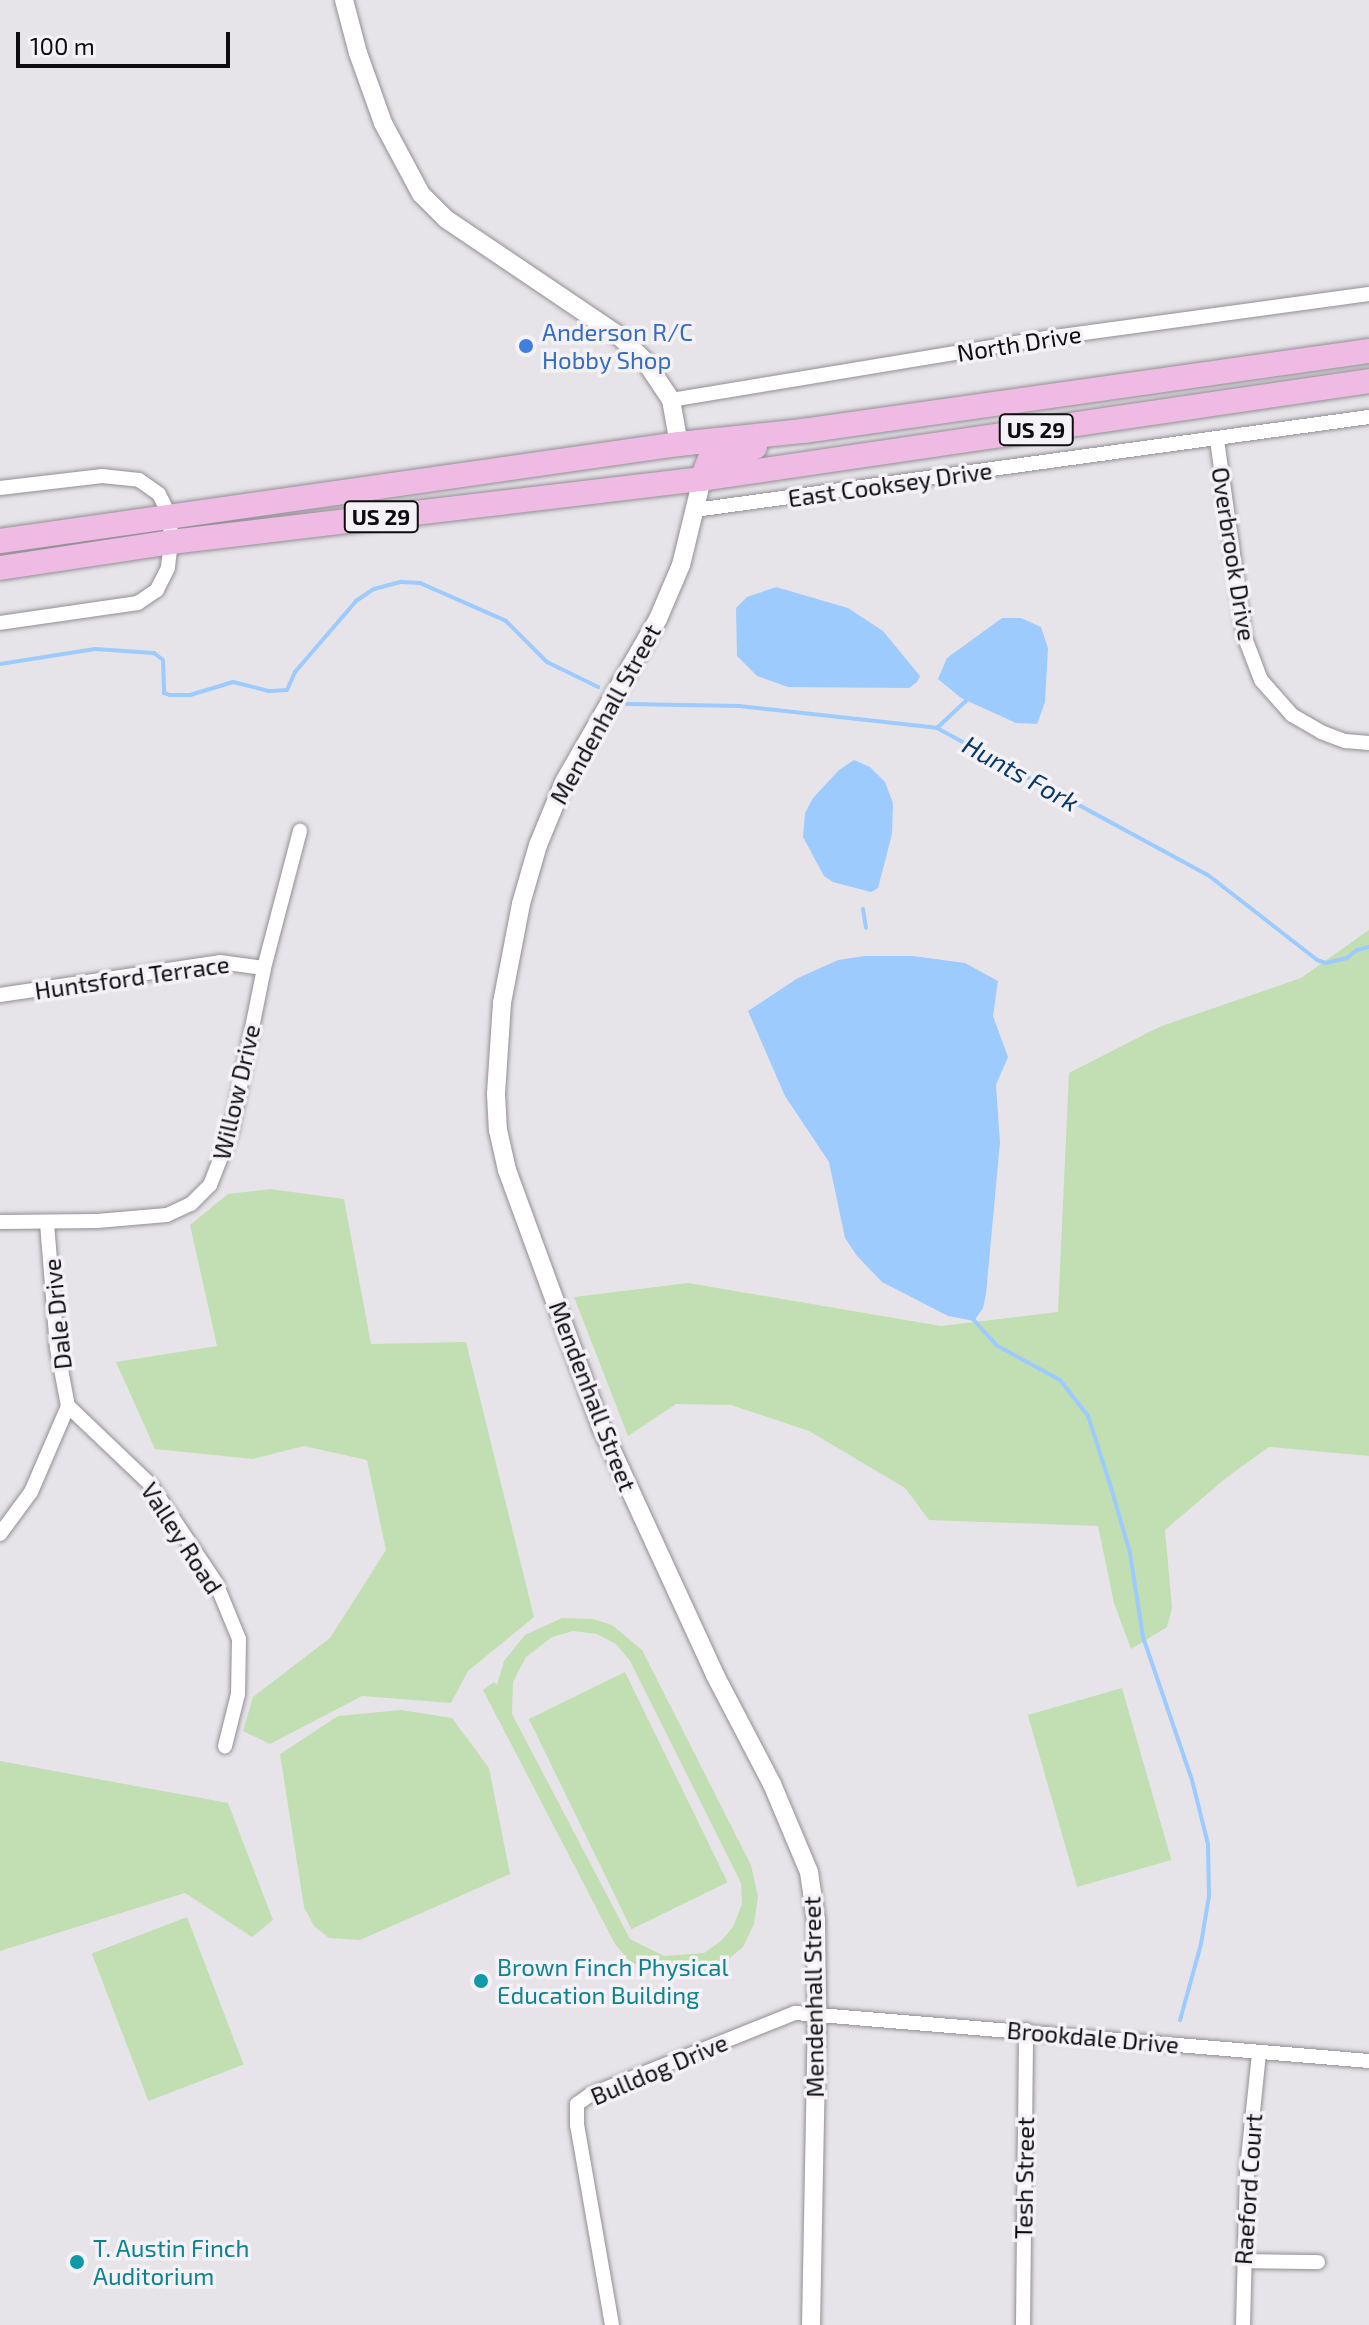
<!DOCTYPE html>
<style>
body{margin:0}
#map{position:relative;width:1369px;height:2325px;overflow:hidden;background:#e7e4e9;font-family:"Exo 2",sans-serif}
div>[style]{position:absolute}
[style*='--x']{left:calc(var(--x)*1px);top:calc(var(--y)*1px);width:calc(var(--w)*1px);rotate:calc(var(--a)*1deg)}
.green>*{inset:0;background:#c1dfb2;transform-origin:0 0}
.water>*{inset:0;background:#9dcbfe}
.stream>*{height:4px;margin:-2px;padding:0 2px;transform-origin:2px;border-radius:2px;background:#9dcbfe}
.roads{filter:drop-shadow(0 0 2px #928f94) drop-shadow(0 0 2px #928f94)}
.minor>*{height:14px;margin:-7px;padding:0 7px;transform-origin:7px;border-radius:7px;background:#fff}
.tertiary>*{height:18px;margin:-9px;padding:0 9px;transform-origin:9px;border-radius:9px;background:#fff}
.trunk>*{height:24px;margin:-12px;padding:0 12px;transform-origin:12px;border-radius:12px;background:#efbae4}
.dots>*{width:22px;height:22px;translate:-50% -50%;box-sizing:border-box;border:4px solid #f4f1f7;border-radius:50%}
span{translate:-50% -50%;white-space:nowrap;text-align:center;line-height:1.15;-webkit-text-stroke:7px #f4f1f7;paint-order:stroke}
.shield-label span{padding:2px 6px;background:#f4f1f7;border:2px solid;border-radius:6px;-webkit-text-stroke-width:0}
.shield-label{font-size:22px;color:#0d0c0e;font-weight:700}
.shop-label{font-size:24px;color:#366cbe}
.left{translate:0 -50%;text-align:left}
.street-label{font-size:24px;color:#0d0c0e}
.culture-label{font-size:24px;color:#0d838f}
.water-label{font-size:26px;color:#093967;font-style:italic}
.scale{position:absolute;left:16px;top:32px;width:214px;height:36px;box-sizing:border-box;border:4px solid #0d0c0e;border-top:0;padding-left:10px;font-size:24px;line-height:28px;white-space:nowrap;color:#0d0c0e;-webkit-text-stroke:6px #f4f1f7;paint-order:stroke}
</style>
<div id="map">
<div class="green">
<i style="clip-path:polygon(1369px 930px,1369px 1456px,1269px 1447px,1226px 1478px,1165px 1530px,1172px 1608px,1167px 1627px,1131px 1649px,1114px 1603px,1098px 1526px,929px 1520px,905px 1488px,809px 1431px,731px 1405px,676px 1404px,628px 1436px,574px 1297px,688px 1283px,941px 1326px,1058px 1312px,1069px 1073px,1159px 1027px,1301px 978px)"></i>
<i style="clip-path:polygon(270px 1189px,344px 1199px,371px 1344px,466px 1342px,534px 1617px,468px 1671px,451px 1703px,362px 1696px,270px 1744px,243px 1731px,253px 1697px,330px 1638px,386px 1550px,367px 1460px,304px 1446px,253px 1459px,155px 1449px,116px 1362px,217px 1346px,190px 1225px,228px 1194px)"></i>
<i style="clip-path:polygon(evenodd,562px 1618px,593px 1619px,612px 1625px,642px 1650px,751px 1865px,758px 1897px,754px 1924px,743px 1947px,714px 1971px,697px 1977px,663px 1977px,629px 1961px,615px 1944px,483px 1690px,494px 1682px,497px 1685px,504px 1661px,525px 1635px,562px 1618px,573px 1631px,597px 1634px,616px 1644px,630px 1661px,741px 1883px,742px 1904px,733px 1927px,721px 1941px,704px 1953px,664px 1956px,630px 1939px,512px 1714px,513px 1682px,526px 1657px,552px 1637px,573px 1631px)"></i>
<i style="left:625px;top:1672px;width:234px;height:107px;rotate:64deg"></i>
<i style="left:1122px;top:1688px;width:179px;height:98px;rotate:74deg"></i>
<i style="clip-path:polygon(401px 1710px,452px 1718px,489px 1768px,510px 1874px,360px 1940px,329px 1938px,314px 1926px,304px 1907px,280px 1754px,338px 1716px)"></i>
<i style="clip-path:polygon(0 1761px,228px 1803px,273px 1920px,252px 1937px,185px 1893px,0 1951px)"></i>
<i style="left:187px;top:1917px;width:158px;height:102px;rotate:69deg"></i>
</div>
<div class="water">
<i style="clip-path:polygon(776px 587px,848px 608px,883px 631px,920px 676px,917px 682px,909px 688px,788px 687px,757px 676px,737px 656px,736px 608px,747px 597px)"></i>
<i style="clip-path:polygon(1002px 618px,1021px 618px,1041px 627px,1048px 648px,1045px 702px,1037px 724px,1016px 723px,961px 698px,938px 679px,947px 658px)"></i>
<i style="clip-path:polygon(854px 760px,870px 767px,885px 782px,893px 803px,892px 834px,878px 888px,871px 892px,833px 882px,824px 876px,803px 837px,805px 813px,813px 798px,839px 770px)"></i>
<i style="clip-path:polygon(865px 956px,913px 956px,965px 963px,998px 981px,993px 1016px,1008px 1057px,996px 1085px,1000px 1142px,986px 1294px,983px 1308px,974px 1321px,948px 1316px,882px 1282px,857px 1256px,845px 1238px,829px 1162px,785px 1096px,748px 1011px,798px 978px,838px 960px)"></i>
</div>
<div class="stream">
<i style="--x:0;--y:664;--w:96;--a:-9"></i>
<i style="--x:95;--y:649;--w:59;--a:3.9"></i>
<i style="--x:154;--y:653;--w:11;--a:38"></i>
<i style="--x:163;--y:660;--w:33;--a:88"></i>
<i style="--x:164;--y:693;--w:6;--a:18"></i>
<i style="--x:170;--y:695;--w:20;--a:0"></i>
<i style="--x:190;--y:695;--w:45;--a:-16.8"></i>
<i style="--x:233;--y:682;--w:38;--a:14"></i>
<i style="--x:270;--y:691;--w:17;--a:-3"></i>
<i style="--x:287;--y:690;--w:20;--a:-66"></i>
<i style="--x:295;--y:672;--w:94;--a:-49.3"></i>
<i style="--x:356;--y:601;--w:22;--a:-34"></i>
<i style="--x:374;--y:589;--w:28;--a:-15"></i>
<i style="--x:401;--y:582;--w:19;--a:3"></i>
<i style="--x:420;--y:583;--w:94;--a:23.8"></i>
<i style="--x:506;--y:621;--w:58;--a:45"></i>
<i style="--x:547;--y:662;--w:57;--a:26.1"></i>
<i style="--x:627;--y:704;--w:112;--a:1"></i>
<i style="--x:739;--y:706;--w:199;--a:6.3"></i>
<i style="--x:937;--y:728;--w:308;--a:28.5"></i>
<i style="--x:1208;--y:875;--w:138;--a:37.9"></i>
<i style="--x:1317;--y:960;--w:9;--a:18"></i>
<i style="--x:1326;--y:963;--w:22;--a:-13"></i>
<i style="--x:1347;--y:958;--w:13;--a:-39"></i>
<i style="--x:1357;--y:950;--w:12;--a:-14"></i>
<i style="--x:937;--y:728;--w:42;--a:-43.1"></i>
<i style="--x:863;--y:909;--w:19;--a:81"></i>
<i style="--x:972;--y:1318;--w:36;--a:48"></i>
<i style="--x:996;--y:1345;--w:73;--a:28.7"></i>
<i style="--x:1060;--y:1380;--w:46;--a:52.1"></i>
<i style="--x:1088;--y:1416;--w:71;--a:72.1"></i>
<i style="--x:1110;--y:1484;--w:72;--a:73.8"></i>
<i style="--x:1130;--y:1553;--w:85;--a:81.2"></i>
<i style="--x:1143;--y:1637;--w:151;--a:71.1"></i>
<i style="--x:1192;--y:1780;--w:66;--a:76"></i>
<i style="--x:1208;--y:1844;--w:52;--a:88.9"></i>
<i style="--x:1209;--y:1896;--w:49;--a:99.5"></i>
<i style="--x:1201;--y:1944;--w:79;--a:105.4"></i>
</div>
<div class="roads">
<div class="minor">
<i style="--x:671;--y:400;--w:381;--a:-9.4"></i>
<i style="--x:1047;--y:338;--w:325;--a:-7.8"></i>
<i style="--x:1217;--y:440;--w:200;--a:82"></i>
<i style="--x:1245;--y:638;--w:45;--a:69.1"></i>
<i style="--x:1261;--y:680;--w:47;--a:48.5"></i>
<i style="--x:1292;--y:715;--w:34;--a:30"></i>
<i style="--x:1321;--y:732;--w:26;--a:21"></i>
<i style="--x:1345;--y:741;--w:24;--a:5"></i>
<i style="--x:0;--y:488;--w:103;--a:-6.7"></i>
<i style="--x:102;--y:476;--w:37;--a:6"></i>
<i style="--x:139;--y:480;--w:24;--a:35"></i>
<i style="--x:159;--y:494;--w:25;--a:64"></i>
<i style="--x:170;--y:517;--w:25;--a:88"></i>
<i style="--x:171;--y:542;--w:26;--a:97"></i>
<i style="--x:168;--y:568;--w:25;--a:117"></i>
<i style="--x:157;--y:590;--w:23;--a:146"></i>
<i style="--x:138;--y:603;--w:139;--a:171.8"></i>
<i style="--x:695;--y:510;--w:680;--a:-7.86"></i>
<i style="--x:0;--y:995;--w:222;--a:-8.5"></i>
<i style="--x:220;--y:962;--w:44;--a:7.8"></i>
<i style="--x:0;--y:1222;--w:97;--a:-0.6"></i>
<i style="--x:97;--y:1221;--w:70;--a:-4.9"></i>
<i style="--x:167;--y:1215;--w:26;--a:-25"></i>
<i style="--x:191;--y:1204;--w:27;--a:-45"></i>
<i style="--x:210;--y:1185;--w:57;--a:-68.4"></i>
<i style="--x:231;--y:1132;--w:167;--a:-78.6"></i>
<i style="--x:264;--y:968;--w:142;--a:-75.3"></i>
<i style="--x:47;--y:1223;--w:125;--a:85.4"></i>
<i style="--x:57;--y:1348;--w:59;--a:79.3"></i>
<i style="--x:68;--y:1406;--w:113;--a:43.6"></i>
<i style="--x:150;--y:1484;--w:119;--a:56.3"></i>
<i style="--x:216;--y:1583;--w:61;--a:67.7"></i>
<i style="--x:239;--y:1639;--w:55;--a:91"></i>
<i style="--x:238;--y:1694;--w:54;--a:104"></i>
<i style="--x:0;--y:1534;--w:52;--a:-53.6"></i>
<i style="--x:31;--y:1492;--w:94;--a:-66.7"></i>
<i style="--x:1243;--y:2261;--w:75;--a:0.8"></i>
<i style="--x:612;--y:2325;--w:203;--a:-99.9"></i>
<i style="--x:577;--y:2125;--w:21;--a:-90"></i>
<i style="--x:577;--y:2104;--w:16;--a:-35"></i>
<i style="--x:590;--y:2095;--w:221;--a:-21.8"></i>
<i style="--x:795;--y:2013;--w:576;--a:4.78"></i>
<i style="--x:1023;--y:2325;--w:295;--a:-89.4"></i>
<i style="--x:1243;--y:2325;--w:157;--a:-88.5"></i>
<i style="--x:1247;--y:2168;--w:116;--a:-84"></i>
</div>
<div class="tertiary">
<i style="--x:344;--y:0;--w:55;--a:75.2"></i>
<i style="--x:358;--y:53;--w:74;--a:70.3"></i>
<i style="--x:383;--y:123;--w:81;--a:61.8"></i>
<i style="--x:421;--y:194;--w:35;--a:45"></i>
<i style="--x:446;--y:219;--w:207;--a:34"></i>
<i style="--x:618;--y:335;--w:37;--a:44"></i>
<i style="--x:645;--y:361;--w:47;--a:56.3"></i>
<i style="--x:671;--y:400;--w:45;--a:79.7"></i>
<i style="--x:702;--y:479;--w:89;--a:103.7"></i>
<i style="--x:681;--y:565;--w:59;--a:113.1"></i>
<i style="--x:658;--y:619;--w:188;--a:120"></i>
<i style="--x:564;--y:782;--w:68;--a:112.4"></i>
<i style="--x:538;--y:845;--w:61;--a:106.1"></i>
<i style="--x:521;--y:904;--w:101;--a:100.9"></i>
<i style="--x:502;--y:1003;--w:91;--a:93.8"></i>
<i style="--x:496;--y:1094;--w:36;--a:87"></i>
<i style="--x:498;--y:1130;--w:41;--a:77.3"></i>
<i style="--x:507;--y:1170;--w:276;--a:69.9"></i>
<i style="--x:602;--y:1429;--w:271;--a:65.3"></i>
<i style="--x:715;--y:1675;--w:123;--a:62.4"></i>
<i style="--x:772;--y:1784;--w:95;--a:67.2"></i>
<i style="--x:809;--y:1872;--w:49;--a:81.7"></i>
<i style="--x:816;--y:1920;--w:94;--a:89.4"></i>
<i style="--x:817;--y:2014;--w:311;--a:91.1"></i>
</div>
<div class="trunk">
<i style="--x:702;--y:479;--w:19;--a:-69"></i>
<i style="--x:709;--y:461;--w:48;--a:-16.9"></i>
<i style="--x:0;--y:541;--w:686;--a:-8.13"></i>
<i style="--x:679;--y:444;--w:125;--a:-6"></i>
<i style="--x:803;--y:431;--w:572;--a:-8.05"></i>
<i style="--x:0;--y:568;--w:173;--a:-8.6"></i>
<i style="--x:171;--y:542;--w:535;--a:-6.77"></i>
<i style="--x:702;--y:479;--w:674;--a:-8.36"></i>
</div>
</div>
<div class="dots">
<i style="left:526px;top:346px;background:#3f7fe0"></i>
<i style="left:481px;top:1981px;background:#0f9aa8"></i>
<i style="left:77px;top:2262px;background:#0f9aa8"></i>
</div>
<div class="shield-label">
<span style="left:1036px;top:430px">US 29</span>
<span style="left:381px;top:517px">US 29</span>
</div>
<div class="shop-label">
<span class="left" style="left:542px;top:346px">Anderson R/C<br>Hobby Shop</span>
</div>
<div class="street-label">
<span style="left:1019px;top:343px;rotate:-9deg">North Drive</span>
<span style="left:890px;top:484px;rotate:-8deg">East Cooksey Drive</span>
<span style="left:1234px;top:554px;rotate:81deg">Overbrook Drive</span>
<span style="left:605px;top:714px;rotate:-61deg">Mendenhall Street</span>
<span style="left:132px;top:977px;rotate:-8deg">Huntsford Terrace</span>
<span style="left:236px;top:1092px;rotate:-77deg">Willow Drive</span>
<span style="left:57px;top:1314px;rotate:-96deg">Dale Drive</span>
<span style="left:593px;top:1396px;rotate:69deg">Mendenhall Street</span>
<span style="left:182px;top:1538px;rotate:57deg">Valley Road</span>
<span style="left:813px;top:1997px;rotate:-91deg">Mendenhall Street</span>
<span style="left:1093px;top:2037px;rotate:5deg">Brookdale Drive</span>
<span style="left:659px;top:2069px;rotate:-23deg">Bulldog Drive</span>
<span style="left:1024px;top:2178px;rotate:-89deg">Tesh Street</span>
<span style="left:1248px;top:2189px;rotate:-86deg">Raeford Court</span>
</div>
<div class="culture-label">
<span class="left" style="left:497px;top:1981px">Brown Finch Physical<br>Education Building</span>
<span class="left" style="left:93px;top:2262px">T. Austin Finch<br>Auditorium</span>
</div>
<div class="water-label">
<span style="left:1021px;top:773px;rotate:29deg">Hunts Fork</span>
</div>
<div class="scale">100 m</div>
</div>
